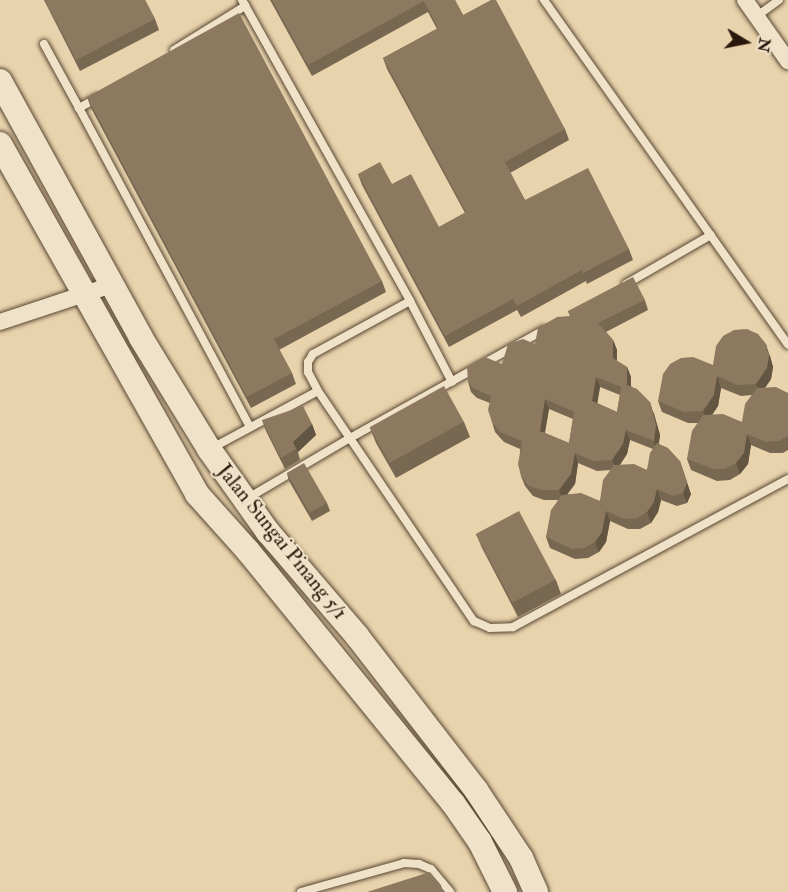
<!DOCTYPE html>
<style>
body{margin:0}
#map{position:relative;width:788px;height:892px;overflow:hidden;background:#e8d3ac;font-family:"IM FELL Double Pica",serif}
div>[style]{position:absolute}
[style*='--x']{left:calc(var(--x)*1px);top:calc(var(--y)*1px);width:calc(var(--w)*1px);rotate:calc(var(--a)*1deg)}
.roads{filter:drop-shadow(0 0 2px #594734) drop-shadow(0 0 2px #594734)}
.lane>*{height:8px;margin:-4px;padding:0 4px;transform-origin:4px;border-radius:4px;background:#f0e2c9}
.street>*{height:16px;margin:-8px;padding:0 8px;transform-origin:8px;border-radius:8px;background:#f0e2c9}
.secondary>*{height:24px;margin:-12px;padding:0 12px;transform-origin:12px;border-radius:12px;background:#f0e2c9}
.wall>*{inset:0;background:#786852}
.shaded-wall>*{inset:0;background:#625542}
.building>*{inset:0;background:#8c795f;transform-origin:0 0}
span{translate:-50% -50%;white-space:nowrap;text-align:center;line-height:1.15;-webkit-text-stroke:4.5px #f0e2c9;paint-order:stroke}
.street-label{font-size:21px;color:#29180c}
.north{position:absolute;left:716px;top:12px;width:60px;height:60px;-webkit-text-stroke:4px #f0e2c9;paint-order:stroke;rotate:100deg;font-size:16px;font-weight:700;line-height:24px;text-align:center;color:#29180c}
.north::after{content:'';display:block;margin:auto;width:21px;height:27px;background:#29180c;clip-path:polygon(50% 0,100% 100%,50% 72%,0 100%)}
</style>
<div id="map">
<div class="roads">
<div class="lane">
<i style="--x:242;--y:0;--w:345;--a:60.8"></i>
<i style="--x:410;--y:301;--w:111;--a:151.3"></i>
<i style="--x:313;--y:354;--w:9;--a:122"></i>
<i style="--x:308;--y:362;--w:10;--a:90"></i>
<i style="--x:308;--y:372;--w:21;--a:62"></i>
<i style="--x:318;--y:391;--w:278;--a:55.9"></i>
<i style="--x:474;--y:621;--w:17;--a:24"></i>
<i style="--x:490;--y:628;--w:23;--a:-2"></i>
<i style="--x:513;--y:627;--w:312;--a:-28.3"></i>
<i style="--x:544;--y:0;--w:422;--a:54.7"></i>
<i style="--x:757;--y:16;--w:27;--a:-36"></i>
<i style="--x:44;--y:44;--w:73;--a:61.3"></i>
<i style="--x:174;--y:50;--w:84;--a:-31.8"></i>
<i style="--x:97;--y:98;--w:21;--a:151"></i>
<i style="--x:79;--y:108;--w:362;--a:61.8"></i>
<i style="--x:626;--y:284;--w:98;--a:-30"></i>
<i style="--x:410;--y:301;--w:91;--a:62.6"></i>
<i style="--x:212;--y:448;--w:120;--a:-28.3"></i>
<i style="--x:248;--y:498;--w:118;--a:-30.5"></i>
<i style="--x:350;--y:438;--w:222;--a:-29.1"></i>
<i style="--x:301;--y:892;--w:107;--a:-15.7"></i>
<i style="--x:404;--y:863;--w:15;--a:4"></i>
<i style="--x:419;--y:864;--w:13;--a:23"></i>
<i style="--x:431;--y:869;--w:30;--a:50"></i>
</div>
<div class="street">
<i style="--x:745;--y:0;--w:75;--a:54.8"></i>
<i style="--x:0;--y:322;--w:118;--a:-18.3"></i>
</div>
<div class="secondary">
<i style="--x:0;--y:81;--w:293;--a:61.2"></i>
<i style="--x:141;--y:338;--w:130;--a:58.5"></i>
<i style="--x:209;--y:449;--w:102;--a:54.6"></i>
<i style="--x:268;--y:532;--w:137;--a:49.4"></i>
<i style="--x:357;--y:636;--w:195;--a:52.3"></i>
<i style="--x:476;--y:790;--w:82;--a:56.5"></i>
<i style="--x:521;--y:858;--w:37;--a:66"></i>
<i style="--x:0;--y:144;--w:402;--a:60.6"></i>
<i style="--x:197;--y:494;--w:76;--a:48.2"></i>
<i style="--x:248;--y:551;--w:325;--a:50.9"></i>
<i style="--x:453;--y:803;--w:47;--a:55.3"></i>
<i style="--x:480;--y:842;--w:56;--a:63.4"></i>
</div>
</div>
<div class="wall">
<i style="clip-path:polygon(44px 0,145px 0,155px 19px,159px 30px,80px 71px)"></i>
<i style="clip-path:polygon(270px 0,455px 0,463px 15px,565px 129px,569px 140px,510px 173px,525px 200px,629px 249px,633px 260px,587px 284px,586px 281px,521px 317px,517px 310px,449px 347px,362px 185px,358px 174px,392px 184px,439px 227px,465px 213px,387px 69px,383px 58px,437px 29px,428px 12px,312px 76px)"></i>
<i style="clip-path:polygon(87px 97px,382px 281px,386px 292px,279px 350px,292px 373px,296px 384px,251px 408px,91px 108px)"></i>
<i style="clip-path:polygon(evenodd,645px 300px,648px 310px,606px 332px,613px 340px,617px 350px,617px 361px,627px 367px,631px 377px,631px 386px,654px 413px,660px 435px,659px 444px,691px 494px,687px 503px,677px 506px,661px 500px,658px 512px,651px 523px,640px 529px,628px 529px,610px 521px,606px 542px,599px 552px,588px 558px,575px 559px,550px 548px,546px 537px,558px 500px,544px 500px,533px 496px,525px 486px,521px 476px,520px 449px,504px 442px,495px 432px,492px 422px,490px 403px,477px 398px,471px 392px,468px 382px,502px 364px,535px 344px,570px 316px,568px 311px,645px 300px,600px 387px,620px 395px,617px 412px,597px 403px,600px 387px,645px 300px,549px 409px,573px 419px,569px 443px,545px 433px,549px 409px,645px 300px,630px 440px,653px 449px,647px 470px,620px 465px,627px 454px,630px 440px,645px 300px,578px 463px,597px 471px,611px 470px,600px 501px,567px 494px,575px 484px,578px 463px)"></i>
<i style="clip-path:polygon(evenodd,770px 355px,773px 367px,771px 379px,765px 388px,788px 393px,788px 450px,783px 453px,770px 453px,751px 445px,748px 464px,740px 474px,730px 480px,717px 481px,691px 470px,687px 459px,698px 423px,688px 423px,662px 412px,658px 401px,713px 365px,770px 355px,721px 388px,741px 396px,752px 395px,742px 422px,712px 415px,718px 406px,721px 388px)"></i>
<i style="clip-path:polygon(262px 420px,312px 424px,316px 435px,298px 452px,300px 460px,285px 469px,266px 431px)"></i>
<i style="clip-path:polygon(464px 422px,470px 437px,396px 478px,376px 443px,370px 428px)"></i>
<i style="clip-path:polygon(287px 474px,327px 503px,330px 511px,312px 521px,289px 481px)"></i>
<i style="clip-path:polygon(476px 534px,556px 580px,561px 594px,518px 617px,482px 548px)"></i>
</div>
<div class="shaded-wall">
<i style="clip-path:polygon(613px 340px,617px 350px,616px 368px,613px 358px)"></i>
<i style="clip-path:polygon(766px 344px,773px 367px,771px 379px,760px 395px,756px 384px)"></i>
<i style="clip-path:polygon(627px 367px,631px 377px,630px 395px,627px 385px)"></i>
<i style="clip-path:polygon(717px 376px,721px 388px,718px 406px,707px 422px,703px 411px)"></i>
<i style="clip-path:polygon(596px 377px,600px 387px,596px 411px,592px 401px)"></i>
<i style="clip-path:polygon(545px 399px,549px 409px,543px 441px,540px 431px)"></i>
<i style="clip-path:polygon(650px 402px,660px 435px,657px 451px,654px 441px)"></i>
<i style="clip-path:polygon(312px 424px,316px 435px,298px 452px,293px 442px)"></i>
<i style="clip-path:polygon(626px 430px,630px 440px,627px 454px,616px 470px,612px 460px)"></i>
<i style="clip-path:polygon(747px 434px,751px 445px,748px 464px,740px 474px,736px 463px)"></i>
<i style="clip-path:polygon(575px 453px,578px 463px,575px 484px,563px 500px,559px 490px)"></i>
<i style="clip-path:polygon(680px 461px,691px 494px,687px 503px,683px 493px)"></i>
<i style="clip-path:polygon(657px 489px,661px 500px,658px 512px,651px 523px,647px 512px)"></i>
<i style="clip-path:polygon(606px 511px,610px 521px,606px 542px,599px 552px,595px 542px)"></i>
</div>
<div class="building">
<i style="clip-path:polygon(45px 0,145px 0,155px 19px,76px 60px)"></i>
<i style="clip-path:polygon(272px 0,455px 0,463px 15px,491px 0,496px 0,565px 129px,505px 162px,525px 200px,588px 168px,629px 249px,583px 273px,582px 270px,517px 306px,513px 299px,445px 336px,358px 174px,380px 162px,392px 184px,411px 174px,439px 227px,466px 212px,383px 58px,438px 28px,424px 1px,308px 65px)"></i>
<i style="clip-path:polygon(239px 13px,382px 281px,274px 339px,292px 373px,247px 397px,87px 97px)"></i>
<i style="clip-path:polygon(evenodd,633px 277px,645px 300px,598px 323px,613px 340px,613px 358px,627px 367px,627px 385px,637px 389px,650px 402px,656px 425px,654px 441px,626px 430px,623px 444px,612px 460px,593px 461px,575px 453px,571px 474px,559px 490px,541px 490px,529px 486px,521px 476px,518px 464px,522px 441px,500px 432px,492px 422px,488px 410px,491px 396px,473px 388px,468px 382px,467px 367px,485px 357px,502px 364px,508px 344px,523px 339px,535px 344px,538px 328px,557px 317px,570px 316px,568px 311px,633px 277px,596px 377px,621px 387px,617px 412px,592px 401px,596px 377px,633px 277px,545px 399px,574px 412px,569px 443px,540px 431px,545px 399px)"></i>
<i style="clip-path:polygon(747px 329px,758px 334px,766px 344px,769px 356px,767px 368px,756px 384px,737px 385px,717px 376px,714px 395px,703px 411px,684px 412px,658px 401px,663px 374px,670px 364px,681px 358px,693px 357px,713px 365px,716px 346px,723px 336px,734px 330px)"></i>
<i style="left:444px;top:386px;width:41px;height:85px;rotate:61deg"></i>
<i style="clip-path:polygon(776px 387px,788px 393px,788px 436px,779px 441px,766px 442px,747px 434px,744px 453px,736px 463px,725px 469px,713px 469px,687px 459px,692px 431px,703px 415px,723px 414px,742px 422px,745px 404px,757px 388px)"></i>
<i style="clip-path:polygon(303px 406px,312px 424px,293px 442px,296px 449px,281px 458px,262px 420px)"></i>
<i style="clip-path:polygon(657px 443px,668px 448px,680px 461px,687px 483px,683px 493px,673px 496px,657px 489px,654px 502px,647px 512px,637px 518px,624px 519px,606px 511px,602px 532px,595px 542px,584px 548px,572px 549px,546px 537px,551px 510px,562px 495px,581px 493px,600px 501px,603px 480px,614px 465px,634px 464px,647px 470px,650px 453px)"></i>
<i style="left:304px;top:463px;width:46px;height:20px;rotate:60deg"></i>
<i style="left:519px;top:511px;width:78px;height:49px;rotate:62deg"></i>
<i style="clip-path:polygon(430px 872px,441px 885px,443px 892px,367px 892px)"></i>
</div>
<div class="street-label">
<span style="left:282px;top:542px;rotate:51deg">Jalan Sungai Pinang 5/1</span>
</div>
<div class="north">N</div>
</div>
